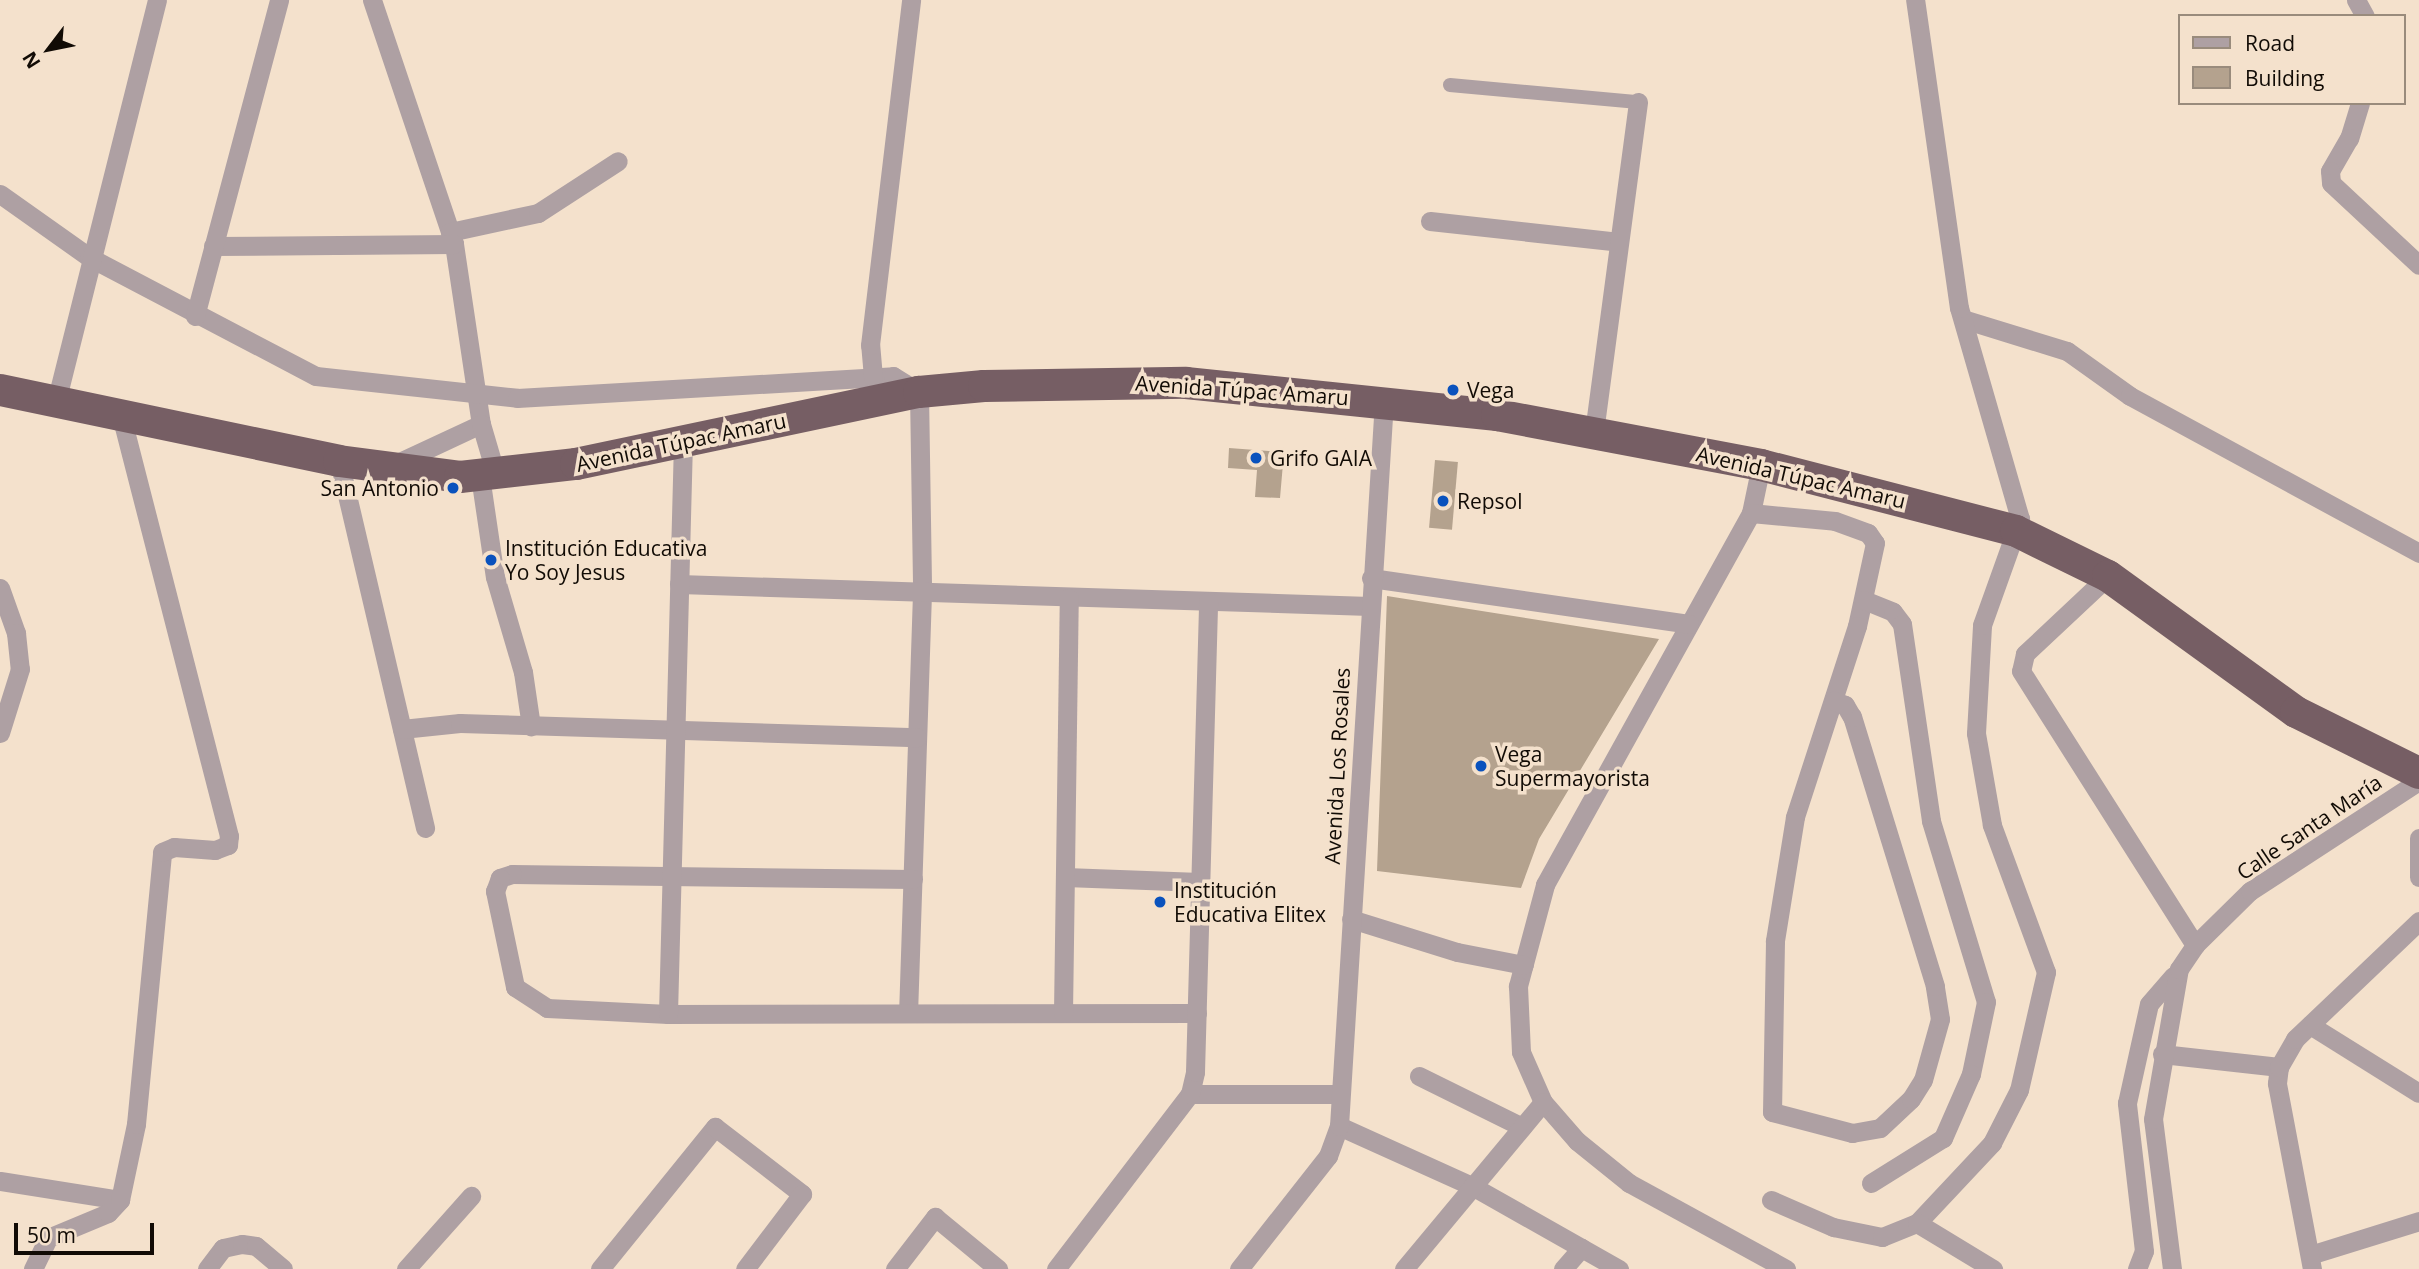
<!DOCTYPE html>
<meta charset="utf-8">
<style>
body{margin:0}
#map{position:relative;width:2419px;height:1269px;overflow:hidden;background:#f4e1cc;font-family:"Open Sans",sans-serif}
div>[style]{position:absolute}
[style*='--x']{left:calc(var(--x)*1px);top:calc(var(--y)*1px);width:calc(var(--w)*1px);rotate:calc(var(--a)*1deg)}
.building>*{inset:0;background:#b4a28e;transform-origin:0 0}
.pedestrian>*{height:14px;margin:-7px;padding:0 7px;transform-origin:7px;border-radius:7px;background:#aea0a3}
.minor>*{height:19px;margin:-9.5px;padding:0 9.5px;transform-origin:9.5px;border-radius:9.5px;background:#aea0a3}
.trunk>*{height:32px;margin:-16px;padding:0 16px;transform-origin:16px;border-radius:16px;background:#765e64}
.dots>*{width:19px;height:19px;translate:-50% -50%;box-sizing:border-box;border:4px solid #f4e1cc;border-radius:50%}
span{translate:-50% -50%;white-space:nowrap;text-align:center;line-height:1.15;-webkit-text-stroke:7px #f4e1cc;paint-order:stroke}
.street-label{font-size:21px;color:#110b05}
.poi-label{font-size:21px;color:#110b05}
.left{translate:0 -50%;text-align:left}
.right{translate:-100% -50%;text-align:right}
.legend{position:absolute;left:2178px;top:14px;width:228px;height:91px;box-sizing:border-box;background:#f4e1cc;border:2px solid #998b7c;margin:0;padding:9px 12px;list-style:none;font-size:21px;color:#110b05}
.legend li{display:flex;align-items:center;gap:14px;height:35px}
.legend b{width:35px;border:2px solid #998b7c}
.north{position:absolute;left:14px;top:14px;width:70px;height:70px;-webkit-text-stroke:5px #f4e1cc;paint-order:stroke;rotate:238deg;font-size:19px;font-weight:700;line-height:28px;text-align:center;color:#110b05}
.north::after{content:'';display:block;margin:auto;width:24px;height:32px;background:#110b05;clip-path:polygon(50% 0,100% 100%,50% 72%,0 100%)}
.scale{position:absolute;left:14px;top:1223px;width:140px;height:32px;box-sizing:border-box;border:4px solid #110b05;border-top:0;padding-left:9px;font-size:21px;line-height:24px;white-space:nowrap;color:#110b05;-webkit-text-stroke:5px #f4e1cc;paint-order:stroke}
</style>
<div id="map">
<div class="building">
<i style="clip-path:polygon(1229px 448px,1284px 452px,1280px 498px,1255px 497px,1257px 470px,1228px 468px)"></i>
<i style="left:1435px;top:460px;width:23px;height:68px;rotate:5deg"></i>
<i style="clip-path:polygon(1387px 596px,1659px 639px,1539px 839px,1521px 888px,1377px 871px)"></i>
</div>
<div class="pedestrian">
<i style="--x:1450;--y:85;--w:189;--a:5.2"></i>
</div>
<div class="minor">
<i style="--x:372;--y:0;--w:257;--a:71.4"></i>
<i style="--x:454;--y:244;--w:182;--a:81.5"></i>
<i style="--x:481;--y:424;--w:99;--a:155"></i>
<i style="--x:2356;--y:0;--w:18;--a:61"></i>
<i style="--x:2360;--y:103;--w:37;--a:107"></i>
<i style="--x:2349;--y:138;--w:38;--a:120"></i>
<i style="--x:2330;--y:171;--w:12;--a:85"></i>
<i style="--x:2331;--y:183;--w:120;--a:43"></i>
<i style="--x:0;--y:194;--w:109;--a:35.3"></i>
<i style="--x:89;--y:257;--w:256;--a:27.7"></i>
<i style="--x:316;--y:376;--w:202;--a:6.2"></i>
<i style="--x:517;--y:398;--w:377;--a:-3.3"></i>
<i style="--x:893;--y:376;--w:31;--a:32"></i>
<i style="--x:919;--y:392;--w:201;--a:89.1"></i>
<i style="--x:922;--y:593;--w:420;--a:91.9"></i>
<i style="--x:1430;--y:221;--w:190;--a:6.3"></i>
<i style="--x:450;--y:232;--w:90;--a:-12.2"></i>
<i style="--x:538;--y:213;--w:95;--a:-33"></i>
<i style="--x:213;--y:246;--w:241;--a:-0.5"></i>
<i style="--x:195;--y:316;--w:327;--a:-75.1"></i>
<i style="--x:1963;--y:319;--w:109;--a:17.1"></i>
<i style="--x:2067;--y:351;--w:77;--a:35.5"></i>
<i style="--x:2130;--y:396;--w:329;--a:28.5"></i>
<i style="--x:873;--y:377;--w:32;--a:-95"></i>
<i style="--x:870;--y:345;--w:347;--a:-83.2"></i>
<i style="--x:56;--y:402;--w:414;--a:-75.9"></i>
<i style="--x:481;--y:424;--w:53;--a:73.6"></i>
<i style="--x:1594;--y:432;--w:333;--a:-82.4"></i>
<i style="--x:339;--y:461;--w:377;--a:76.8"></i>
<i style="--x:1761;--y:465;--w:49;--a:101.8"></i>
<i style="--x:1751;--y:513;--w:425;--a:119"></i>
<i style="--x:1545;--y:885;--w:105;--a:105"></i>
<i style="--x:1518;--y:986;--w:66;--a:87.4"></i>
<i style="--x:1521;--y:1052;--w:55;--a:66.3"></i>
<i style="--x:1543;--y:1102;--w:52;--a:48.9"></i>
<i style="--x:1577;--y:1141;--w:67;--a:38.9"></i>
<i style="--x:1629;--y:1183;--w:179;--a:28.7"></i>
<i style="--x:480;--y:476;--w:102;--a:81.6"></i>
<i style="--x:495;--y:577;--w:99;--a:73.6"></i>
<i style="--x:523;--y:672;--w:55;--a:81.6"></i>
<i style="--x:1751;--y:513;--w:84;--a:5.4"></i>
<i style="--x:1835;--y:521;--w:35;--a:20"></i>
<i style="--x:1868;--y:533;--w:12;--a:55"></i>
<i style="--x:1875;--y:543;--w:85;--a:102.2"></i>
<i style="--x:1857;--y:626;--w:201;--a:108"></i>
<i style="--x:1795;--y:817;--w:126;--a:99.2"></i>
<i style="--x:1775;--y:941;--w:171;--a:91"></i>
<i style="--x:1772;--y:1112;--w:83;--a:14.7"></i>
<i style="--x:1852;--y:1133;--w:28;--a:-10"></i>
<i style="--x:1880;--y:1128;--w:42;--a:-43.1"></i>
<i style="--x:1911;--y:1099;--w:22;--a:-58"></i>
<i style="--x:1923;--y:1080;--w:63;--a:-74.4"></i>
<i style="--x:1940;--y:1019;--w:33;--a:-99"></i>
<i style="--x:1935;--y:986;--w:282;--a:-107.1"></i>
<i style="--x:1852;--y:717;--w:14;--a:-120"></i>
<i style="--x:1845;--y:705;--w:12;--a:-160"></i>
<i style="--x:2108;--y:576;--w:114;--a:136.8"></i>
<i style="--x:2025;--y:654;--w:17;--a:103"></i>
<i style="--x:2021;--y:671;--w:325;--a:57.6"></i>
<i style="--x:1371;--y:578;--w:321;--a:8.2"></i>
<i style="--x:679;--y:584;--w:691;--a:1.82"></i>
<i style="--x:0;--y:588;--w:48;--a:70.4"></i>
<i style="--x:16;--y:633;--w:36;--a:84"></i>
<i style="--x:20;--y:669;--w:67;--a:107.4"></i>
<i style="--x:1864;--y:600;--w:31;--a:22"></i>
<i style="--x:1893;--y:612;--w:15;--a:53"></i>
<i style="--x:1902;--y:624;--w:199;--a:81.6"></i>
<i style="--x:1931;--y:821;--w:189;--a:73.1"></i>
<i style="--x:1986;--y:1002;--w:74;--a:101.8"></i>
<i style="--x:1971;--y:1074;--w:70;--a:113.6"></i>
<i style="--x:1943;--y:1138;--w:85;--a:148"></i>
<i style="--x:402;--y:729;--w:58;--a:-5.9"></i>
<i style="--x:460;--y:723;--w:457;--a:1.8"></i>
<i style="--x:2419;--y:838;--w:39;--a:90"></i>
<i style="--x:1065;--y:877;--w:135;--a:2.1"></i>
<i style="--x:913;--y:879;--w:401;--a:-179.3"></i>
<i style="--x:512;--y:874;--w:13;--a:162"></i>
<i style="--x:500;--y:878;--w:14;--a:111"></i>
<i style="--x:495;--y:891;--w:98;--a:78.2"></i>
<i style="--x:515;--y:987;--w:38;--a:33"></i>
<i style="--x:547;--y:1008;--w:121;--a:2.8"></i>
<i style="--x:668;--y:1014;--w:529;--a:-0.11"></i>
<i style="--x:1351;--y:919;--w:111;--a:17.3"></i>
<i style="--x:1457;--y:952;--w:68;--a:11"></i>
<i style="--x:1063;--y:1013;--w:415;--a:-89.2"></i>
<i style="--x:668;--y:1014;--w:571;--a:-88.5"></i>
<i style="--x:2310;--y:1025;--w:128;--a:32"></i>
<i style="--x:2162;--y:1054;--w:118;--a:6.3"></i>
<i style="--x:1419;--y:1076;--w:115;--a:26.3"></i>
<i style="--x:1190;--y:1094;--w:150;--a:0"></i>
<i style="--x:1339;--y:1126;--w:146;--a:24.3"></i>
<i style="--x:1472;--y:1186;--w:169;--a:29.5"></i>
<i style="--x:0;--y:1181;--w:121;--a:9"></i>
<i style="--x:1771;--y:1200;--w:68;--a:23.5"></i>
<i style="--x:1833;--y:1227;--w:50;--a:11.5"></i>
<i style="--x:1882;--y:1237;--w:38;--a:-22"></i>
<i style="--x:1917;--y:1223;--w:110;--a:-46.8"></i>
<i style="--x:1992;--y:1143;--w:59;--a:-63"></i>
<i style="--x:2019;--y:1090;--w:121;--a:-77.1"></i>
<i style="--x:2046;--y:972;--w:157;--a:-110.2"></i>
<i style="--x:1992;--y:825;--w:93;--a:-99.9"></i>
<i style="--x:1976;--y:733;--w:108;--a:-86.8"></i>
<i style="--x:1982;--y:625;--w:113;--a:-70.3"></i>
<i style="--x:2020;--y:519;--w:220;--a:-106.1"></i>
<i style="--x:1959;--y:308;--w:311;--a:-98.1"></i>
<i style="--x:1917;--y:1223;--w:89;--a:31.2"></i>
<i style="--x:2310;--y:1255;--w:114;--a:-17.3"></i>
<i style="--x:33;--y:1269;--w:34;--a:-64"></i>
<i style="--x:48;--y:1238;--w:65;--a:-22.6"></i>
<i style="--x:108;--y:1213;--w:18;--a:-47"></i>
<i style="--x:120;--y:1200;--w:78;--a:-78.1"></i>
<i style="--x:136;--y:1124;--w:273;--a:-84.5"></i>
<i style="--x:162;--y:852;--w:13;--a:-23"></i>
<i style="--x:174;--y:847;--w:41;--a:4.2"></i>
<i style="--x:215;--y:850;--w:14;--a:-21"></i>
<i style="--x:228;--y:845;--w:9;--a:-84"></i>
<i style="--x:229;--y:836;--w:434;--a:-104.4"></i>
<i style="--x:207;--y:1269;--w:26;--a:-53"></i>
<i style="--x:223;--y:1248;--w:19;--a:-12"></i>
<i style="--x:242;--y:1244;--w:14;--a:8"></i>
<i style="--x:256;--y:1246;--w:35;--a:40"></i>
<i style="--x:406;--y:1269;--w:98;--a:-48.3"></i>
<i style="--x:600;--y:1269;--w:183;--a:-51"></i>
<i style="--x:715;--y:1127;--w:110;--a:37.6"></i>
<i style="--x:802;--y:1194;--w:94;--a:127.2"></i>
<i style="--x:895;--y:1269;--w:66;--a:-52.4"></i>
<i style="--x:935;--y:1217;--w:82;--a:39.5"></i>
<i style="--x:1056;--y:1269;--w:220;--a:-52.6"></i>
<i style="--x:1190;--y:1094;--w:23;--a:-77"></i>
<i style="--x:1195;--y:1072;--w:471;--a:-88.4"></i>
<i style="--x:1239;--y:1269;--w:144;--a:-51.8"></i>
<i style="--x:1328;--y:1156;--w:32;--a:-70"></i>
<i style="--x:1339;--y:1126;--w:726;--a:-86.45"></i>
<i style="--x:1404;--y:1269;--w:217;--a:-50.2"></i>
<i style="--x:1563;--y:1269;--w:28;--a:-49"></i>
<i style="--x:2137;--y:1269;--w:19;--a:-69"></i>
<i style="--x:2144;--y:1251;--w:149;--a:-96.6"></i>
<i style="--x:2127;--y:1103;--w:101;--a:-77.5"></i>
<i style="--x:2149;--y:1004;--w:37;--a:-49"></i>
<i style="--x:2172;--y:1269;--w:151;--a:-97.2"></i>
<i style="--x:2153;--y:1119;--w:152;--a:-80.2"></i>
<i style="--x:2179;--y:969;--w:29;--a:-56"></i>
<i style="--x:2195;--y:945;--w:77;--a:-44.5"></i>
<i style="--x:2250;--y:891;--w:202;--a:-33.1"></i>
<i style="--x:2312;--y:1269;--w:189;--a:-100.7"></i>
<i style="--x:2277;--y:1083;--w:16;--a:-83"></i>
<i style="--x:2279;--y:1067;--w:32;--a:-60"></i>
<i style="--x:2295;--y:1039;--w:171;--a:-43.6"></i>
</div>
<div class="trunk">
<i style="--x:0;--y:390;--w:346;--a:11.8"></i>
<i style="--x:339;--y:461;--w:122;--a:7.5"></i>
<i style="--x:460;--y:477;--w:117;--a:-6.4"></i>
<i style="--x:576;--y:464;--w:350;--a:-11.9"></i>
<i style="--x:919;--y:392;--w:65;--a:-5.3"></i>
<i style="--x:984;--y:386;--w:202;--a:-0.9"></i>
<i style="--x:1186;--y:383;--w:313;--a:5.9"></i>
<i style="--x:1497;--y:415;--w:269;--a:10.7"></i>
<i style="--x:1761;--y:465;--w:263;--a:14.5"></i>
<i style="--x:2016;--y:531;--w:102;--a:26.1"></i>
<i style="--x:2108;--y:576;--w:232;--a:35.9"></i>
<i style="--x:2296;--y:712;--w:137;--a:26.4"></i>
</div>
<div class="dots">
<i style="left:1453px;top:390px;background:#0a52bd"></i>
<i style="left:1256px;top:458px;background:#0a52bd"></i>
<i style="left:453px;top:488px;background:#0a52bd"></i>
<i style="left:1443px;top:501px;background:#0a52bd"></i>
<i style="left:491px;top:560px;background:#0a52bd"></i>
<i style="left:1481px;top:766px;background:#0a52bd"></i>
<i style="left:1160px;top:902px;background:#0a52bd"></i>
</div>
<div class="street-label">
<span style="left:1242px;top:390px;rotate:4deg">Avenida Túpac Amaru</span>
<span style="left:681px;top:442px;rotate:-12deg">Avenida Túpac Amaru</span>
<span style="left:1801px;top:477px;rotate:13deg">Avenida Túpac Amaru</span>
<span style="left:1337px;top:766px;rotate:-87deg">Avenida Los Rosales</span>
<span style="left:2309px;top:827px;rotate:-34deg">Calle Santa María</span>
</div>
<div class="poi-label">
<span class="left" style="left:1467px;top:390px">Vega</span>
<span class="left" style="left:1270px;top:458px">Grifo GAIA</span>
<span class="right" style="left:439px;top:488px">San Antonio</span>
<span class="left" style="left:1457px;top:501px">Repsol</span>
<span class="left" style="left:505px;top:560px">Institución Educativa<br>Yo Soy Jesus</span>
<span class="left" style="left:1495px;top:766px">Vega<br>Supermayorista</span>
<span class="left" style="left:1174px;top:902px">Institución<br>Educativa Elitex</span>
</div>
<ul class="legend">
<li><b style="height:9px;background:#aea0a3"></b>Road</li>
<li><b style="height:19px;background:#b4a28e"></b>Building</li>
</ul>
<div class="north">N</div>
<div class="scale">50 m</div>
</div>
